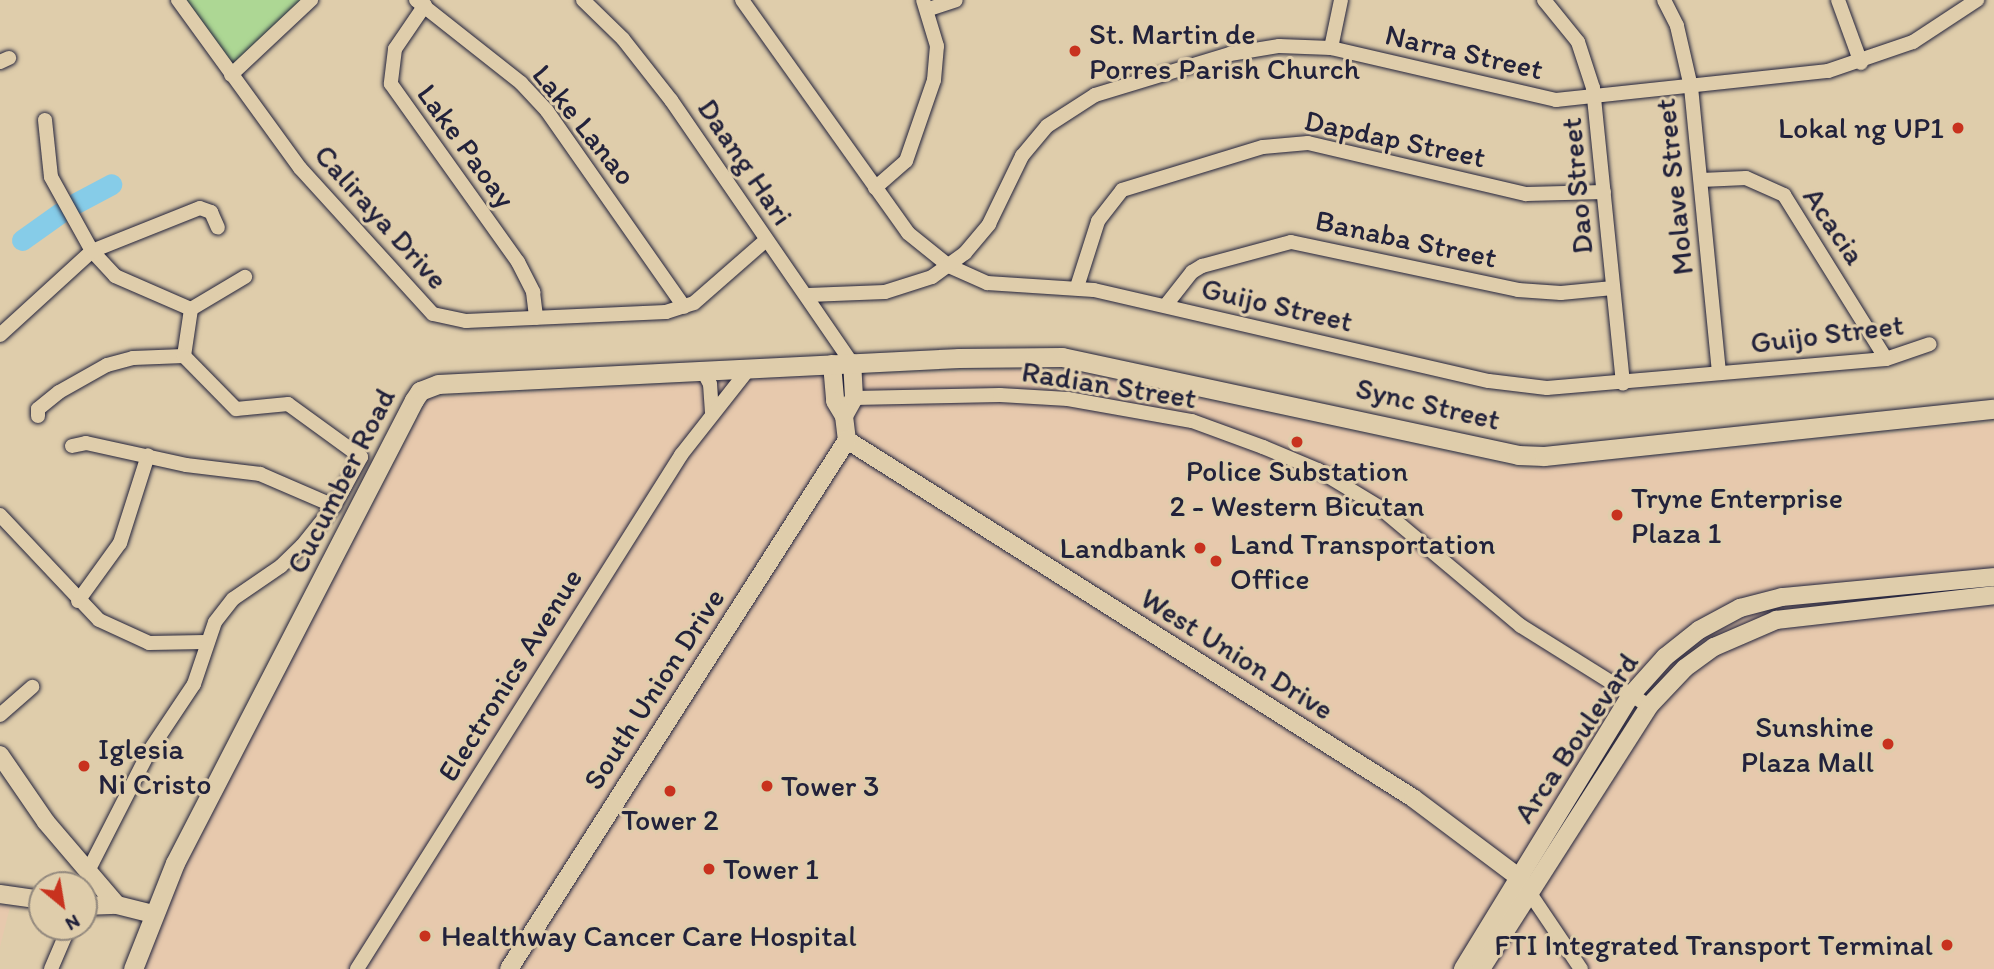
<!DOCTYPE html>
<style>
body{margin:0}
#map{position:relative;width:1994px;height:969px;overflow:hidden;background:#dfcdab;font-family:Itim,sans-serif}
div>[style]{position:absolute}
[style*='--x']{left:calc(var(--x)*1px);top:calc(var(--y)*1px);width:calc(var(--w)*1px);rotate:calc(var(--a)*1deg)}
.built>*{inset:0;background:#e7c9ad}
.green>*{inset:0;background:#add794}
.river>*{height:21px;margin:-10.5px;padding:0 10.5px;transform-origin:10.5px;border-radius:10.5px;background:#86cce8}
.roads{filter:drop-shadow(0 0 2px #22223b) drop-shadow(0 0 2px #22223b)}
.minor>*{height:14px;margin:-7px;padding:0 7px;transform-origin:7px;border-radius:7px;background:#dfcdab}
.tertiary>*{height:18px;margin:-9px;padding:0 9px;transform-origin:9px;border-radius:9px;background:#dfcdab}
.secondary>*{height:19px;margin:-9.5px;padding:0 9.5px;transform-origin:9.5px;border-radius:9.5px;background:#dfcdab}
.dots>*{width:19px;height:19px;translate:-50% -50%;box-sizing:border-box;border:4px solid #dfcdab;border-radius:50%}
span{translate:-50% -50%;white-space:nowrap;text-align:center;line-height:1.15;-webkit-text-stroke:6px #dfcdab;paint-order:stroke}
.poi-label{font-size:30px;color:#22223b}
.left{translate:0 -50%;text-align:left}
.right{translate:-100% -50%;text-align:right}
.street-label{font-size:30px;color:#22223b}
.north{position:absolute;left:28px;top:871px;width:70px;height:70px;box-sizing:border-box;background:#dfcdab;border:2px solid #93897e;border-radius:50%;rotate:150deg;font-size:19px;font-weight:700;line-height:28px;text-align:center;color:#22223b}
.north::after{content:'';display:block;margin:auto;width:24px;height:32px;background:#c8321e;clip-path:polygon(50% 0,100% 100%,50% 72%,0 100%)}
</style>
<div id="map">
<div class="built">
<i style="clip-path:polygon(1014px 370px,1075px 371px,1525px 469px,1994px 423px,1994px 969px,140px 969px,155px 923px,428px 398px,785px 377px)"></i>
<i style="clip-path:polygon(0 905px,10px 907px,0 947px)"></i>
</div>
<div class="green">
<i style="clip-path:polygon(185px 0,305px 0,233px 69px)"></i>
</div>
<div class="river">
<i style="--x:76;--y:203;--w:40;--a:-28"></i>
<i style="--x:22;--y:240;--w:47;--a:-35.4"></i>
</div>
<div class="roads">
<div class="minor">
<i style="--x:178;--y:0;--w:208;--a:54"></i>
<i style="--x:300;--y:168;--w:197;--a:47.7"></i>
<i style="--x:433;--y:314;--w:34;--a:12"></i>
<i style="--x:466;--y:321;--w:200;--a:-2.6"></i>
<i style="--x:666;--y:312;--w:29;--a:-18"></i>
<i style="--x:694;--y:303;--w:96;--a:-41.2"></i>
<i style="--x:416;--y:0;--w:134;--a:38.3"></i>
<i style="--x:521;--y:83;--w:38;--a:47"></i>
<i style="--x:547;--y:111;--w:239;--a:55"></i>
<i style="--x:583;--y:0;--w:56;--a:44.3"></i>
<i style="--x:623;--y:39;--w:78;--a:51.8"></i>
<i style="--x:671;--y:100;--w:319;--a:55.5"></i>
<i style="--x:742;--y:0;--w:286;--a:54.5"></i>
<i style="--x:908;--y:233;--w:53;--a:38.8"></i>
<i style="--x:949;--y:266;--w:42;--a:24.1"></i>
<i style="--x:987;--y:283;--w:107;--a:3.7"></i>
<i style="--x:1094;--y:290;--w:405;--a:13"></i>
<i style="--x:1489;--y:381;--w:58;--a:6.9"></i>
<i style="--x:1547;--y:388;--w:340;--a:-4.9"></i>
<i style="--x:1886;--y:359;--w:46;--a:-18.8"></i>
<i style="--x:1544;--y:0;--w:54;--a:51"></i>
<i style="--x:1578;--y:42;--w:48;--a:71.9"></i>
<i style="--x:1593;--y:88;--w:297;--a:84.2"></i>
<i style="--x:1664;--y:0;--w:29;--a:63"></i>
<i style="--x:1677;--y:26;--w:63;--a:77.1"></i>
<i style="--x:1691;--y:87;--w:287;--a:84.4"></i>
<i style="--x:1838;--y:0;--w:67;--a:69.9"></i>
<i style="--x:425;--y:5;--w:53;--a:124.3"></i>
<i style="--x:395;--y:49;--w:35;--a:97"></i>
<i style="--x:391;--y:84;--w:219;--a:54.5"></i>
<i style="--x:518;--y:262;--w:34;--a:63"></i>
<i style="--x:533;--y:292;--w:26;--a:83"></i>
<i style="--x:929;--y:9;--w:28;--a:-18"></i>
<i style="--x:1331;--y:48;--w:49;--a:-78.2"></i>
<i style="--x:0;--y:62;--w:10;--a:-24"></i>
<i style="--x:231;--y:75;--w:110;--a:-43.2"></i>
<i style="--x:45;--y:120;--w:57;--a:84"></i>
<i style="--x:51;--y:177;--w:85;--a:61"></i>
<i style="--x:92;--y:251;--w:34;--a:47"></i>
<i style="--x:115;--y:276;--w:83;--a:23.5"></i>
<i style="--x:191;--y:309;--w:63;--a:-30.7"></i>
<i style="--x:1701;--y:180;--w:45;--a:-2.5"></i>
<i style="--x:1746;--y:178;--w:42;--a:24.1"></i>
<i style="--x:1784;--y:195;--w:193;--a:58.1"></i>
<i style="--x:875;--y:188;--w:41;--a:-41.1"></i>
<i style="--x:906;--y:161;--w:86;--a:-70.9"></i>
<i style="--x:934;--y:80;--w:34;--a:-85"></i>
<i style="--x:937;--y:46;--w:48;--a:-106.9"></i>
<i style="--x:1077;--y:287;--w:69;--a:-72.3"></i>
<i style="--x:1098;--y:221;--w:39;--a:-52"></i>
<i style="--x:1122;--y:190;--w:147;--a:-17"></i>
<i style="--x:1263;--y:147;--w:45;--a:-5.1"></i>
<i style="--x:1308;--y:143;--w:224;--a:13.2"></i>
<i style="--x:1526;--y:194;--w:78;--a:-1.5"></i>
<i style="--x:808;--y:295;--w:77;--a:-2.2"></i>
<i style="--x:885;--y:292;--w:49;--a:-17.7"></i>
<i style="--x:932;--y:277;--w:41;--a:-36"></i>
<i style="--x:965;--y:253;--w:38;--a:-50"></i>
<i style="--x:989;--y:224;--w:76;--a:-64.1"></i>
<i style="--x:1022;--y:156;--w:39;--a:-50"></i>
<i style="--x:1047;--y:126;--w:57;--a:-32.9"></i>
<i style="--x:1095;--y:95;--w:141;--a:-16.9"></i>
<i style="--x:1230;--y:54;--w:50;--a:-9.3"></i>
<i style="--x:1279;--y:46;--w:52;--a:2.2"></i>
<i style="--x:1331;--y:48;--w:231;--a:13"></i>
<i style="--x:1556;--y:100;--w:274;--a:-6.1"></i>
<i style="--x:1828;--y:71;--w:90;--a:-18.8"></i>
<i style="--x:1913;--y:42;--w:77;--a:-33.3"></i>
<i style="--x:1166;--y:305;--w:42;--a:-51.8"></i>
<i style="--x:1192;--y:272;--w:12;--a:-31"></i>
<i style="--x:1202;--y:266;--w:92;--a:-15.1"></i>
<i style="--x:1291;--y:242;--w:232;--a:11.9"></i>
<i style="--x:1518;--y:290;--w:43;--a:4"></i>
<i style="--x:1561;--y:293;--w:52;--a:-5.5"></i>
<i style="--x:0;--y:335;--w:125;--a:-42.4"></i>
<i style="--x:92;--y:251;--w:116;--a:-21.7"></i>
<i style="--x:200;--y:208;--w:12;--a:20"></i>
<i style="--x:211;--y:212;--w:17;--a:66"></i>
<i style="--x:184;--y:356;--w:48;--a:-81.5"></i>
<i style="--x:703;--y:371;--w:15;--a:62"></i>
<i style="--x:710;--y:384;--w:28;--a:86"></i>
<i style="--x:854;--y:398;--w:146;--a:-1.2"></i>
<i style="--x:1000;--y:395;--w:68;--a:3.4"></i>
<i style="--x:1068;--y:399;--w:126;--a:10.1"></i>
<i style="--x:1192;--y:421;--w:76;--a:20.1"></i>
<i style="--x:1263;--y:447;--w:60;--a:22.7"></i>
<i style="--x:1318;--y:470;--w:71;--a:31.2"></i>
<i style="--x:1379;--y:507;--w:185;--a:40"></i>
<i style="--x:1521;--y:626;--w:151;--a:32"></i>
<i style="--x:38;--y:416;--w:7;--a:-90"></i>
<i style="--x:38;--y:409;--w:27;--a:-39"></i>
<i style="--x:59;--y:392;--w:55;--a:-29.4"></i>
<i style="--x:107;--y:365;--w:27;--a:-15"></i>
<i style="--x:133;--y:358;--w:51;--a:-2.2"></i>
<i style="--x:72;--y:446;--w:14;--a:-12"></i>
<i style="--x:86;--y:443;--w:102;--a:12.4"></i>
<i style="--x:186;--y:465;--w:75;--a:6.9"></i>
<i style="--x:260;--y:474;--w:81;--a:23.4"></i>
<i style="--x:0;--y:515;--w:144;--a:46.7"></i>
<i style="--x:99;--y:620;--w:55;--a:24.7"></i>
<i style="--x:149;--y:643;--w:56;--a:-1"></i>
<i style="--x:78;--y:601;--w:72;--a:-54.1"></i>
<i style="--x:120;--y:543;--w:92;--a:-72.3"></i>
<i style="--x:0;--y:715;--w:43;--a:-41.2"></i>
<i style="--x:88;--y:871;--w:136;--a:-62.9"></i>
<i style="--x:150;--y:750;--w:79;--a:-56.3"></i>
<i style="--x:194;--y:684;--w:65;--a:-71.3"></i>
<i style="--x:215;--y:622;--w:29;--a:-52"></i>
<i style="--x:233;--y:599;--w:58;--a:-34.5"></i>
<i style="--x:281;--y:566;--w:29;--a:-44"></i>
<i style="--x:302;--y:546;--w:51;--a:-51.3"></i>
<i style="--x:334;--y:506;--w:56;--a:-61.1"></i>
<i style="--x:361;--y:457;--w:90;--a:-144"></i>
<i style="--x:288;--y:404;--w:52;--a:174.5"></i>
<i style="--x:236;--y:409;--w:74;--a:-134.5"></i>
<i style="--x:1529;--y:892;--w:93;--a:56"></i>
<i style="--x:51;--y:969;--w:46;--a:-66.8"></i>
<i style="--x:357;--y:969;--w:608;--a:-57.77"></i>
<i style="--x:681;--y:455;--w:108;--a:-51.8"></i>
</div>
<div class="tertiary">
<i style="--x:832;--y:364;--w:37;--a:85"></i>
<i style="--x:835;--y:401;--w:17;--a:59"></i>
<i style="--x:844;--y:416;--w:24;--a:83"></i>
<i style="--x:844;--y:416;--w:21;--a:-61"></i>
<i style="--x:854;--y:398;--w:35;--a:-93"></i>
<i style="--x:847;--y:440;--w:670;--a:32.31"></i>
<i style="--x:1413;--y:798;--w:130;--a:36.9"></i>
<i style="--x:1517;--y:876;--w:20;--a:53"></i>
<i style="--x:0;--y:755;--w:81;--a:55.5"></i>
<i style="--x:46;--y:822;--w:109;--a:49.5"></i>
<i style="--x:0;--y:894;--w:42;--a:8.1"></i>
<i style="--x:84;--y:906;--w:33;--a:-2"></i>
<i style="--x:117;--y:905;--w:37;--a:14"></i>
<i style="--x:509;--y:969;--w:628;--a:-57.42"></i>
<i style="--x:1463;--y:969;--w:321;--a:-58.5"></i>
<i style="--x:1631;--y:695;--w:51;--a:-48.2"></i>
<i style="--x:1665;--y:657;--w:43;--a:-38.5"></i>
<i style="--x:1699;--y:630;--w:47;--a:-28.2"></i>
<i style="--x:1740;--y:608;--w:43;--a:-14.7"></i>
<i style="--x:1782;--y:597;--w:213;--a:-5.4"></i>
<i style="--x:1481;--y:969;--w:312;--a:-57.4"></i>
<i style="--x:1649;--y:706;--w:52;--a:-46.5"></i>
<i style="--x:1685;--y:668;--w:36;--a:-36"></i>
<i style="--x:1714;--y:647;--w:68;--a:-23.5"></i>
<i style="--x:1776;--y:620;--w:219;--a:-6.5"></i>
</div>
<div class="secondary">
<i style="--x:133;--y:969;--w:114;--a:-68.4"></i>
<i style="--x:175;--y:863;--w:521;--a:-62.7"></i>
<i style="--x:414;--y:400;--w:11;--a:-56"></i>
<i style="--x:420;--y:391;--w:19;--a:-21"></i>
<i style="--x:438;--y:384;--w:522;--a:-2.86"></i>
<i style="--x:959;--y:358;--w:103;--a:-0.6"></i>
<i style="--x:1062;--y:357;--w:466;--a:12.1"></i>
<i style="--x:1518;--y:455;--w:26;--a:2"></i>
<i style="--x:1544;--y:456;--w:452;--a:-6"></i>
</div>
</div>
<div class="dots">
<i style="left:1075px;top:51px;background:#c8321e"></i>
<i style="left:1958px;top:128px;background:#c8321e"></i>
<i style="left:1297px;top:442px;background:#c8321e"></i>
<i style="left:1617px;top:515px;background:#c8321e"></i>
<i style="left:1200px;top:548px;background:#c8321e"></i>
<i style="left:1216px;top:561px;background:#c8321e"></i>
<i style="left:1888px;top:744px;background:#c8321e"></i>
<i style="left:84px;top:766px;background:#c8321e"></i>
<i style="left:767px;top:786px;background:#c8321e"></i>
<i style="left:670px;top:791px;background:#c8321e"></i>
<i style="left:709px;top:869px;background:#c8321e"></i>
<i style="left:425px;top:936px;background:#c8321e"></i>
<i style="left:1947px;top:945px;background:#c8321e"></i>
</div>
<div class="poi-label">
<span class="left" style="left:1089px;top:51px">St. Martin de<br>Porres Parish Church</span>
<span class="right" style="left:1944px;top:128px">Lokal ng UP1</span>
<span style="left:1297px;top:488px">Police Substation<br>2 - Western Bicutan</span>
<span class="left" style="left:1631px;top:515px">Tryne Enterprise<br>Plaza 1</span>
<span class="left" style="left:1230px;top:561px">Land Transportation<br>Office</span>
<span class="right" style="left:1186px;top:548px">Landbank</span>
<span class="right" style="left:1874px;top:744px">Sunshine<br>Plaza Mall</span>
<span class="left" style="left:98px;top:766px">Iglesia<br>Ni Cristo</span>
<span class="left" style="left:781px;top:786px">Tower 3</span>
<span style="left:670px;top:820px">Tower 2</span>
<span class="left" style="left:723px;top:869px">Tower 1</span>
<span class="left" style="left:441px;top:936px">Healthway Cancer Care Hospital</span>
<span class="right" style="left:1933px;top:945px">FTI Integrated Transport Terminal</span>
</div>
<div class="street-label">
<span style="left:1464px;top:52px;rotate:13deg">Narra Street</span>
<span style="left:584px;top:125px;rotate:51deg">Lake Lanao</span>
<span style="left:1395px;top:139px;rotate:12deg">Dapdap Street</span>
<span style="left:466px;top:146px;rotate:54deg">Lake Paoay</span>
<span style="left:745px;top:162px;rotate:56deg">Daang Hari</span>
<span style="left:1577px;top:186px;rotate:-95deg">Dao Street</span>
<span style="left:1674px;top:187px;rotate:-96deg">Molave Street</span>
<span style="left:381px;top:217px;rotate:48deg">Caliraya Drive</span>
<span style="left:1834px;top:226px;rotate:56deg">Acacia</span>
<span style="left:1406px;top:239px;rotate:12deg">Banaba Street</span>
<span style="left:1277px;top:305px;rotate:13deg">Guijo Street</span>
<span style="left:1827px;top:334px;rotate:-7deg">Guijo Street</span>
<span style="left:1109px;top:385px;rotate:9deg">Radian Street</span>
<span style="left:1428px;top:404px;rotate:13deg">Sync Street</span>
<span style="left:341px;top:481px;rotate:-63deg">Cucumber Road</span>
<span style="left:1237px;top:654px;rotate:32deg">West Union Drive</span>
<span style="left:510px;top:675px;rotate:-58deg">Electronics Avenue</span>
<span style="left:654px;top:689px;rotate:-57deg">South Union Drive</span>
<span style="left:1576px;top:738px;rotate:-56deg">Arca Boulevard</span>
</div>
<div class="north">N</div>
</div>
